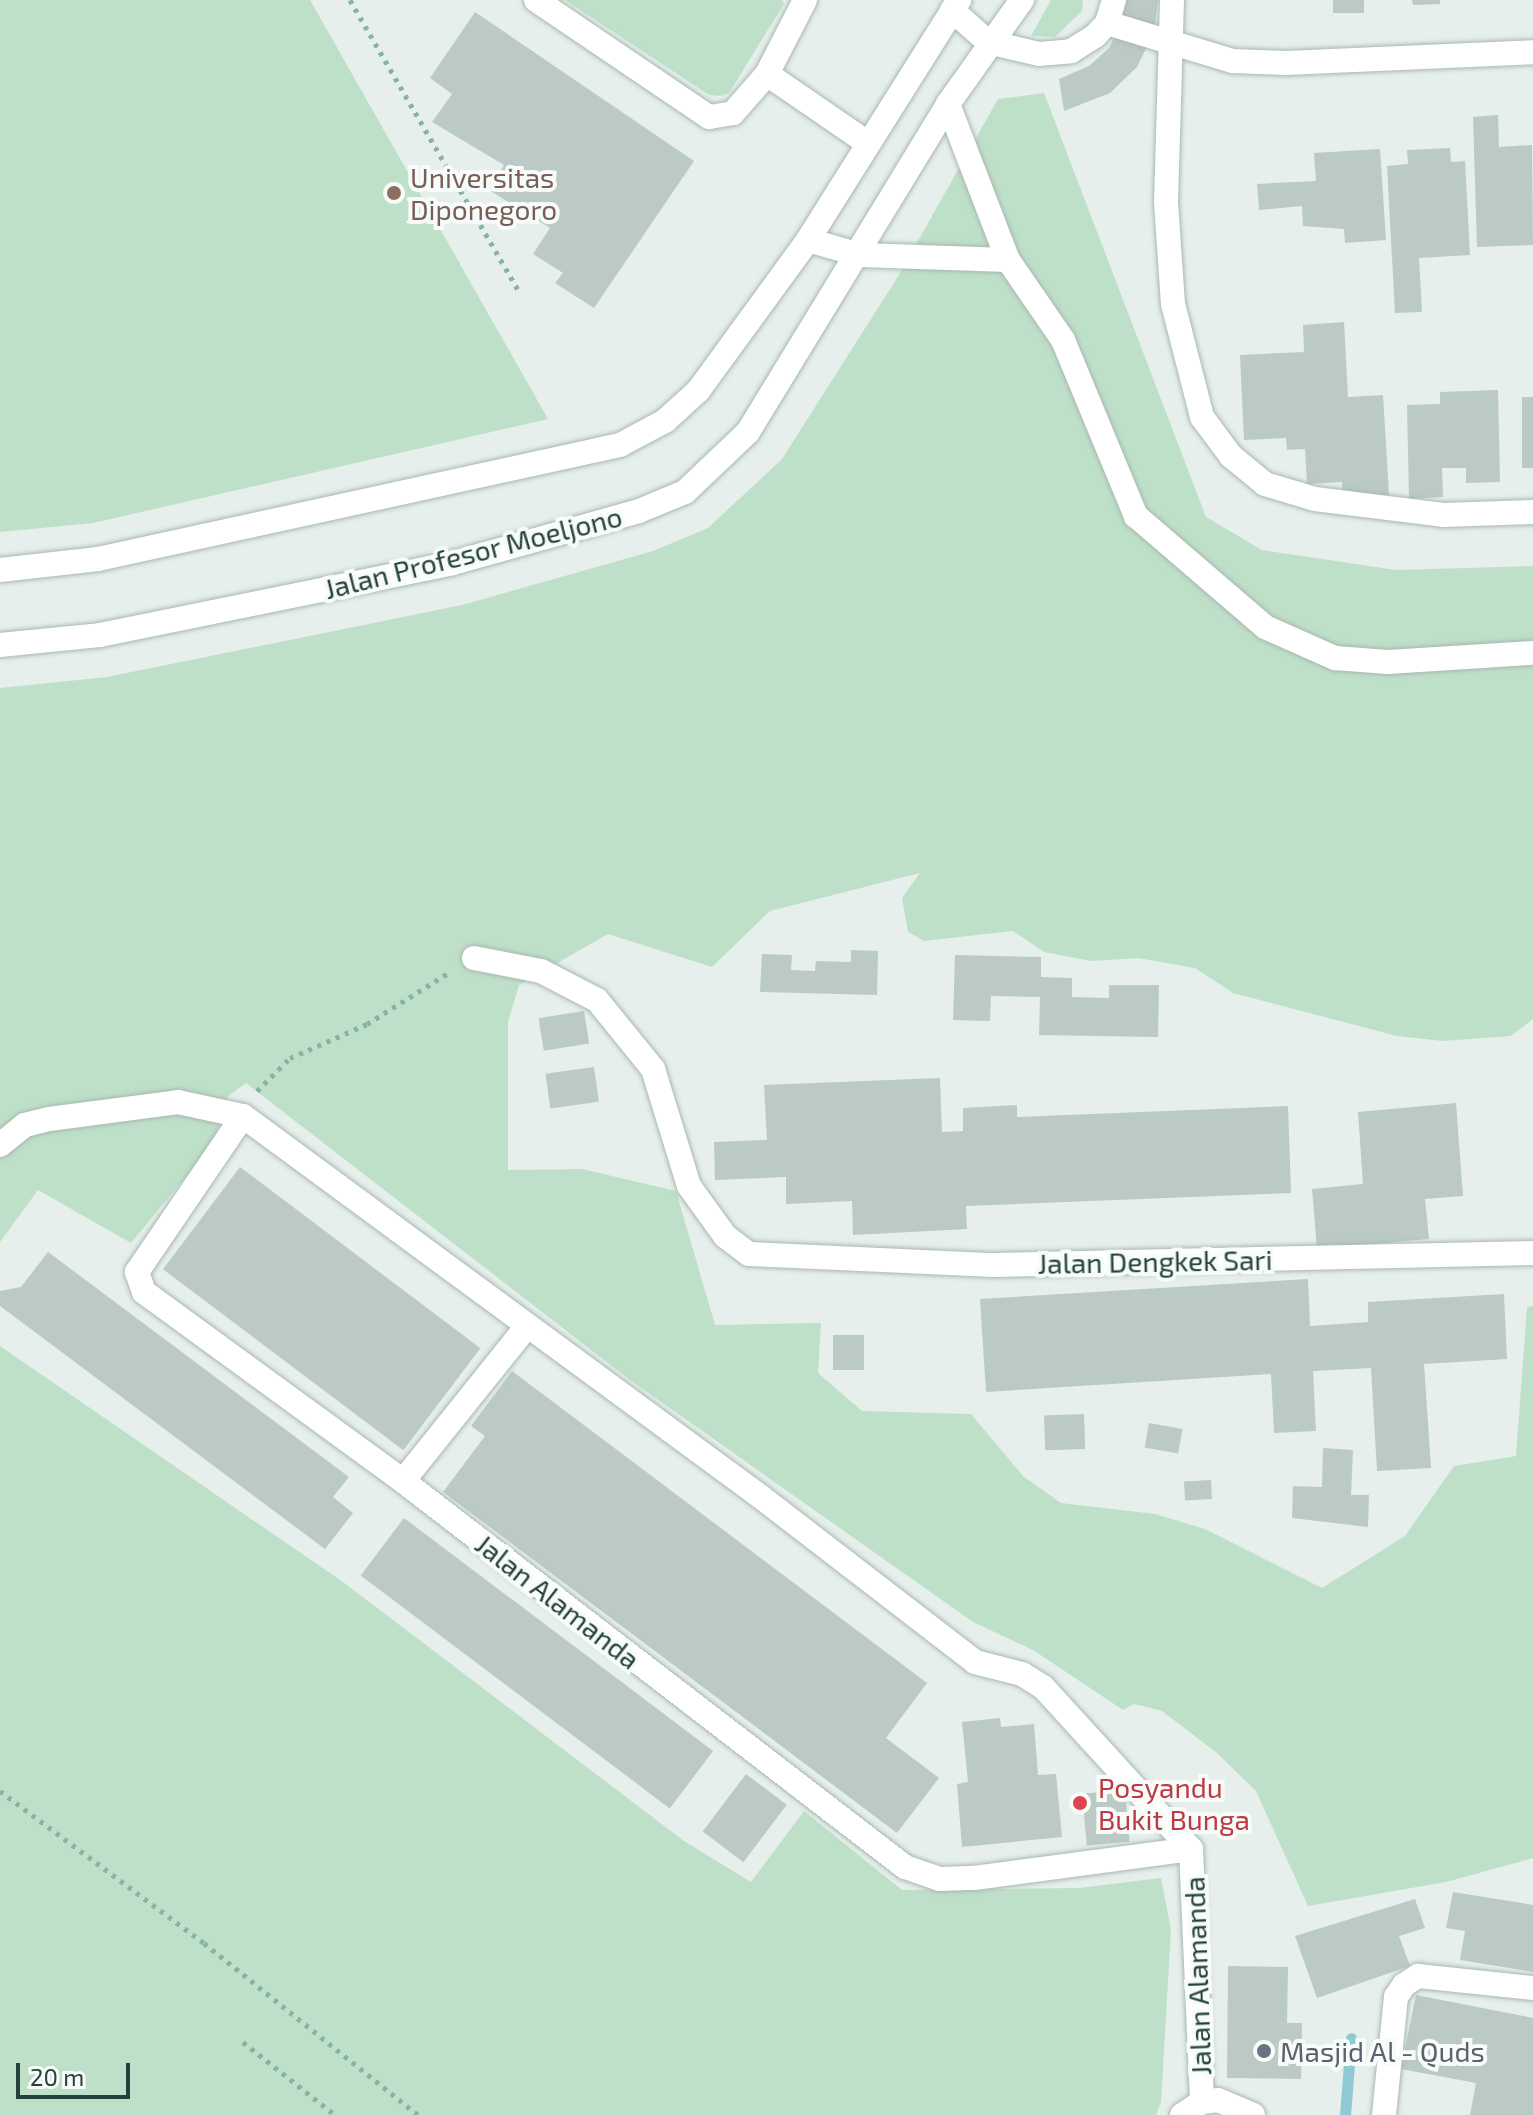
<!DOCTYPE html>
<style>
body{margin:0}
#map{position:relative;width:1533px;height:2115px;overflow:hidden;background:#e6efeb;font-family:"Exo 2",sans-serif}
div>[style]{position:absolute}
[style*='--x']{left:calc(var(--x)*1px);top:calc(var(--y)*1px);width:calc(var(--w)*1px);rotate:calc(var(--a)*1deg)}
.green>*{inset:0;background:#bfe0c8}
.stream>*{height:11px;margin:-5.5px;padding:0 5.5px;transform-origin:5.5px;border-radius:5.5px;background:#8ec9d4}
.building>*{inset:0;background:#bbcac4;transform-origin:0 0}
.path>*{height:5px;margin-top:-2.5px;transform-origin:0;background:repeating-linear-gradient(90deg,#86b3a5 0 4px,transparent 0 10px)}
.roads{filter:drop-shadow(0 0 2px #a8b8b2) drop-shadow(0 0 2px #a8b8b2)}
.lane>*{height:24px;margin:-12px;padding:0 12px;transform-origin:12px;border-radius:12px;background:#fff}
.street>*{height:24px;margin:-12px;padding:0 12px;transform-origin:12px;border-radius:12px;background:#fff}
.secondary>*{height:24px;margin:-12px;padding:0 12px;transform-origin:12px;border-radius:12px;background:#fff}
.dots>*{width:22px;height:22px;translate:-50% -50%;box-sizing:border-box;border:4px solid #f7fbf9;border-radius:50%}
span{translate:-50% -50%;white-space:nowrap;text-align:center;line-height:1.15;-webkit-text-stroke:8px #f7fbf9;paint-order:stroke}
.education-label{font-size:28px;color:#785e54}
.left{translate:0 -50%;text-align:left}
.street-label{font-size:28px;color:#24423a}
.health-label{font-size:28px;color:#be3a42}
.worship-label{font-size:28px;color:#5b616d}
.scale{position:absolute;left:16px;top:2063px;width:114px;height:36px;box-sizing:border-box;border:4px solid #24423a;border-top:0;padding-left:10px;font-size:24px;line-height:28px;white-space:nowrap;color:#24423a;-webkit-text-stroke:6px #f7fbf9;paint-order:stroke}
</style>
<div id="map">
<div class="green">
<i style="clip-path:polygon(0 0,310px 0,548px 419px,93px 523px,0 532px)"></i>
<i style="clip-path:polygon(565px 0,782px 0,784px 4px,729px 93px,720px 96px,709px 95px)"></i>
<i style="clip-path:polygon(1051px 0,1083px 0,1082px 11px,1055px 37px,1031px 36px)"></i>
<i style="clip-path:polygon(1044px 93px,1206px 517px,1262px 550px,1396px 570px,1533px 566px,1533px 1019px,1511px 1036px,1443px 1041px,1397px 1036px,1233px 993px,1195px 968px,1138px 958px,1091px 961px,1044px 952px,1013px 931px,924px 941px,908px 932px,902px 898px,920px 873px,770px 911px,712px 967px,608px 934px,519px 985px,508px 1022px,508px 1170px,582px 1169px,676px 1191px,715px 1325px,821px 1323px,818px 1373px,862px 1411px,971px 1414px,1023px 1476px,1061px 1503px,1155px 1514px,1205px 1529px,1322px 1588px,1405px 1536px,1454px 1466px,1516px 1456px,1527px 1307px,1533px 1306px,1533px 1858px,1446px 1882px,1308px 1906px,1256px 1791px,1217px 1753px,1162px 1711px,1134px 1704px,1123px 1710px,1033px 1650px,973px 1622px,630px 1380px,246px 1083px,228px 1096px,213px 1143px,131px 1243px,38px 1190px,0 1242px,0 688px,107px 677px,462px 605px,653px 551px,708px 528px,782px 459px,897px 278px,998px 99px)"></i>
<i style="clip-path:polygon(0 1346px,343px 1582px,684px 1841px,751px 1882px,804px 1811px,902px 1890px,1079px 1888px,1161px 1878px,1171px 1930px,1161px 2102px,1156px 2115px,0 2115px)"></i>
</div>
<div class="stream">
<i style="--x:1345;--y:2115;--w:77;--a:-85.5"></i>
</div>
<div class="building">
<i style="clip-path:polygon(1121px 0,1158px 0,1154px 32px,1137px 67px,1110px 93px,1064px 111px,1059px 79px,1089px 66px,1109px 48px,1121px 23px)"></i>
<i style="left:1333px;top:0;width:31px;height:13px"></i>
<i style="clip-path:polygon(1412px 0,1440px 0,1440px 4px,1413px 5px)"></i>
<i style="clip-path:polygon(475px 12px,694px 161px,594px 308px,555px 283px,563px 273px,533px 254px,550px 228px,489px 190px,504px 165px,432px 122px,452px 94px,430px 78px)"></i>
<i style="clip-path:polygon(1498px 115px,1499px 147px,1532px 145px,1533px 245px,1477px 247px,1473px 117px)"></i>
<i style="clip-path:polygon(1450px 148px,1451px 162px,1465px 161px,1470px 255px,1419px 258px,1422px 312px,1395px 313px,1387px 166px,1408px 164px,1407px 150px)"></i>
<i style="clip-path:polygon(1380px 149px,1386px 240px,1345px 243px,1344px 229px,1303px 226px,1302px 206px,1259px 210px,1257px 184px,1316px 181px,1314px 153px)"></i>
<i style="clip-path:polygon(1344px 322px,1348px 397px,1383px 395px,1389px 495px,1343px 498px,1342px 482px,1307px 484px,1305px 449px,1287px 450px,1286px 438px,1244px 440px,1240px 355px,1304px 352px,1303px 325px)"></i>
<i style="clip-path:polygon(1498px 390px,1500px 482px,1466px 483px,1466px 468px,1442px 468px,1443px 497px,1409px 499px,1407px 405px,1440px 404px,1440px 392px)"></i>
<i style="left:1522px;top:397px;width:11px;height:71px"></i>
<i style="clip-path:polygon(851px 950px,878px 951px,877px 995px,760px 992px,762px 954px,792px 955px,791px 970px,815px 971px,816px 961px,851px 962px)"></i>
<i style="clip-path:polygon(955px 955px,1041px 957px,1041px 977px,1072px 978px,1072px 997px,1109px 998px,1109px 985px,1159px 985px,1158px 1037px,1039px 1035px,1040px 997px,991px 996px,990px 1021px,953px 1020px)"></i>
<i style="left:584px;top:1011px;width:33px;height:46px;rotate:81deg"></i>
<i style="left:594px;top:1067px;width:35px;height:49px;rotate:82deg"></i>
<i style="clip-path:polygon(940px 1078px,942px 1132px,963px 1131px,963px 1108px,1017px 1105px,1017px 1117px,1288px 1106px,1291px 1193px,966px 1206px,967px 1229px,853px 1235px,852px 1201px,786px 1204px,786px 1177px,715px 1180px,714px 1142px,767px 1140px,764px 1085px)"></i>
<i style="clip-path:polygon(1456px 1103px,1463px 1196px,1425px 1199px,1429px 1239px,1317px 1249px,1312px 1189px,1363px 1184px,1358px 1112px)"></i>
<i style="left:240px;top:1167px;width:301px;height:128px;rotate:37deg"></i>
<i style="clip-path:polygon(48px 1252px,349px 1477px,333px 1497px,353px 1513px,325px 1549px,0 1306px,0 1291px,21px 1287px)"></i>
<i style="clip-path:polygon(1308px 1279px,1310px 1326px,1368px 1322px,1368px 1302px,1504px 1294px,1507px 1359px,1424px 1364px,1431px 1468px,1377px 1471px,1371px 1368px,1313px 1371px,1316px 1431px,1274px 1433px,1271px 1374px,986px 1392px,980px 1299px)"></i>
<i style="left:833px;top:1335px;width:31px;height:35px"></i>
<i style="clip-path:polygon(512px 1371px,927px 1683px,886px 1738px,939px 1778px,897px 1833px,443px 1492px,485px 1436px,471px 1426px)"></i>
<i style="left:1084px;top:1414px;width:35px;height:40px;rotate:88deg"></i>
<i style="left:1149px;top:1423px;width:34px;height:25px;rotate:10deg"></i>
<i style="clip-path:polygon(1323px 1448px,1353px 1450px,1351px 1495px,1369px 1495px,1368px 1527px,1292px 1518px,1293px 1486px,1322px 1487px)"></i>
<i style="left:1211px;top:1480px;width:19px;height:27px;rotate:87deg"></i>
<i style="left:404px;top:1518px;width:387px;height:72px;rotate:37deg"></i>
<i style="clip-path:polygon(1000px 1718px,1001px 1727px,1034px 1724px,1038px 1775px,1056px 1774px,1062px 1837px,962px 1847px,957px 1784px,968px 1782px,962px 1722px)"></i>
<i style="left:746px;top:1774px;width:51px;height:72px;rotate:37deg"></i>
<i style="left:1125px;top:1790px;width:52px;height:43px;rotate:85deg"></i>
<i style="clip-path:polygon(1453px 1892px,1533px 1905px,1533px 1972px,1460px 1960px,1465px 1931px,1446px 1928px)"></i>
<i style="clip-path:polygon(1415px 1899px,1425px 1928px,1399px 1936px,1410px 1966px,1317px 1998px,1295px 1936px)"></i>
<i style="clip-path:polygon(1228px 1966px,1288px 1967px,1287px 2023px,1302px 2023px,1301px 2079px,1227px 2078px)"></i>
<i style="clip-path:polygon(1416px 1995px,1533px 2018px,1533px 2115px,1470px 2115px,1476px 2083px,1401px 2069px)"></i>
</div>
<div class="path">
<i style="--x:350;--y:0;--w:337;--a:59.9"></i>
<i style="--x:257;--y:1091;--w:47;--a:-45"></i>
<i style="--x:290;--y:1058;--w:84;--a:-23.8"></i>
<i style="--x:367;--y:1024;--w:98;--a:-32.1"></i>
<i style="--x:0;--y:1791;--w:254;--a:36.7"></i>
<i style="--x:204;--y:1943;--w:275;--a:38.8"></i>
<i style="--x:243;--y:2042;--w:117;--a:38.4"></i>
</div>
<div class="roads">
<div class="lane">
<i style="--x:536;--y:0;--w:209;--a:34.1"></i>
<i style="--x:709;--y:117;--w:24;--a:-9"></i>
<i style="--x:733;--y:113;--w:52;--a:-48.9"></i>
<i style="--x:767;--y:74;--w:120;--a:34.5"></i>
<i style="--x:767;--y:74;--w:83;--a:-62.8"></i>
</div>
<div class="street">
<i style="--x:1172;--y:0;--w:202;--a:91.7"></i>
<i style="--x:1166;--y:202;--w:102;--a:86.1"></i>
<i style="--x:1173;--y:304;--w:117;--a:75.6"></i>
<i style="--x:1202;--y:417;--w:49;--a:53.4"></i>
<i style="--x:1231;--y:456;--w:44;--a:39.5"></i>
<i style="--x:1265;--y:484;--w:52;--a:16.7"></i>
<i style="--x:1315;--y:499;--w:129;--a:7.1"></i>
<i style="--x:1443;--y:515;--w:90;--a:-1.9"></i>
<i style="--x:952;--y:10;--w:48;--a:41.6"></i>
<i style="--x:988;--y:42;--w:52;--a:13.2"></i>
<i style="--x:1039;--y:54;--w:32;--a:-5"></i>
<i style="--x:1071;--y:51;--w:28;--a:-32"></i>
<i style="--x:1095;--y:36;--w:18;--a:-47"></i>
<i style="--x:1107;--y:23;--w:24;--a:-73"></i>
<i style="--x:1107;--y:23;--w:132;--a:16.8"></i>
<i style="--x:1233;--y:61;--w:53;--a:2.2"></i>
<i style="--x:1286;--y:63;--w:247;--a:-2.5"></i>
<i style="--x:948;--y:104;--w:167;--a:69"></i>
<i style="--x:1008;--y:260;--w:97;--a:55.5"></i>
<i style="--x:1063;--y:340;--w:191;--a:67.5"></i>
<i style="--x:1136;--y:516;--w:170;--a:40.7"></i>
<i style="--x:1265;--y:627;--w:77;--a:23.9"></i>
<i style="--x:1335;--y:658;--w:53;--a:4.3"></i>
<i style="--x:1388;--y:662;--w:145;--a:-3.6"></i>
<i style="--x:860;--y:255;--w:148;--a:1.9"></i>
<i style="--x:474;--y:958;--w:68;--a:11"></i>
<i style="--x:541;--y:971;--w:63;--a:27.4"></i>
<i style="--x:597;--y:1000;--w:89;--a:50.9"></i>
<i style="--x:653;--y:1069;--w:122;--a:72.9"></i>
<i style="--x:689;--y:1186;--w:62;--a:54.2"></i>
<i style="--x:725;--y:1236;--w:30;--a:37"></i>
<i style="--x:749;--y:1254;--w:245;--a:2.6"></i>
<i style="--x:994;--y:1265;--w:539;--a:-1.28"></i>
<i style="--x:243;--y:1116;--w:189;--a:124.2"></i>
<i style="--x:137;--y:1272;--w:21;--a:71"></i>
<i style="--x:144;--y:1292;--w:321;--a:36.1"></i>
<i style="--x:403;--y:1481;--w:633;--a:37.56"></i>
<i style="--x:905;--y:1867;--w:37;--a:19"></i>
<i style="--x:940;--y:1879;--w:34;--a:-2"></i>
<i style="--x:974;--y:1878;--w:219;--a:-7.6"></i>
<i style="--x:1191;--y:1849;--w:253;--a:87.5"></i>
<i style="--x:0;--y:1145;--w:32;--a:-39"></i>
<i style="--x:25;--y:1125;--w:25;--a:-14"></i>
<i style="--x:49;--y:1119;--w:130;--a:-7.5"></i>
<i style="--x:178;--y:1102;--w:66;--a:12.2"></i>
<i style="--x:243;--y:1116;--w:643;--a:36.34"></i>
<i style="--x:761;--y:1497;--w:270;--a:37.6"></i>
<i style="--x:975;--y:1662;--w:49;--a:14.3"></i>
<i style="--x:1022;--y:1674;--w:25;--a:32"></i>
<i style="--x:1043;--y:1687;--w:219;--a:47.6"></i>
<i style="--x:403;--y:1481;--w:198;--a:-51.3"></i>
<i style="--x:1182;--y:2115;--w:24;--a:-33"></i>
<i style="--x:1202;--y:2102;--w:16;--a:-7"></i>
<i style="--x:1218;--y:2100;--w:38;--a:23"></i>
<i style="--x:1384;--y:2115;--w:119;--a:-84.2"></i>
<i style="--x:1396;--y:1997;--w:14;--a:-56"></i>
<i style="--x:1404;--y:1985;--w:17;--a:-33"></i>
<i style="--x:1418;--y:1976;--w:116;--a:6"></i>
</div>
<div class="secondary">
<i style="--x:808;--y:240;--w:54;--a:16.1"></i>
<i style="--x:0;--y:570;--w:99;--a:-6.4"></i>
<i style="--x:98;--y:559;--w:534;--a:-12.32"></i>
<i style="--x:620;--y:445;--w:51;--a:-28.1"></i>
<i style="--x:665;--y:421;--w:45;--a:-42.3"></i>
<i style="--x:698;--y:391;--w:187;--a:-53.9"></i>
<i style="--x:808;--y:240;--w:284;--a:-57.8"></i>
<i style="--x:0;--y:645;--w:100;--a:-5.7"></i>
<i style="--x:100;--y:635;--w:360;--a:-11.5"></i>
<i style="--x:453;--y:563;--w:193;--a:-15.6"></i>
<i style="--x:639;--y:511;--w:50;--a:-22.4"></i>
<i style="--x:685;--y:492;--w:87;--a:-43.6"></i>
<i style="--x:748;--y:432;--w:384;--a:-58.6"></i>
<i style="--x:948;--y:104;--w:128;--a:-54.6"></i>
</div>
</div>
<div class="dots">
<i style="left:394px;top:193px;background:#8d6e63"></i>
<i style="left:1080px;top:1803px;background:#e0444e"></i>
<i style="left:1264px;top:2051px;background:#6b7280"></i>
</div>
<div class="education-label">
<span class="left" style="left:410px;top:193px">Universitas<br>Diponegoro</span>
</div>
<div class="street-label">
<span style="left:473px;top:552px;rotate:-14deg">Jalan Profesor Moeljono</span>
<span style="left:1155px;top:1261px;rotate:-1deg">Jalan Dengkek Sari</span>
<span style="left:558px;top:1601px;rotate:38deg">Jalan Alamanda</span>
<span style="left:1197px;top:1976px;rotate:-92deg">Jalan Alamanda</span>
</div>
<div class="health-label">
<span class="left" style="left:1098px;top:1803px">Posyandu<br>Bukit Bunga</span>
</div>
<div class="worship-label">
<span class="left" style="left:1280px;top:2051px">Masjid Al - Quds</span>
</div>
<div class="scale">20 m</div>
</div>
